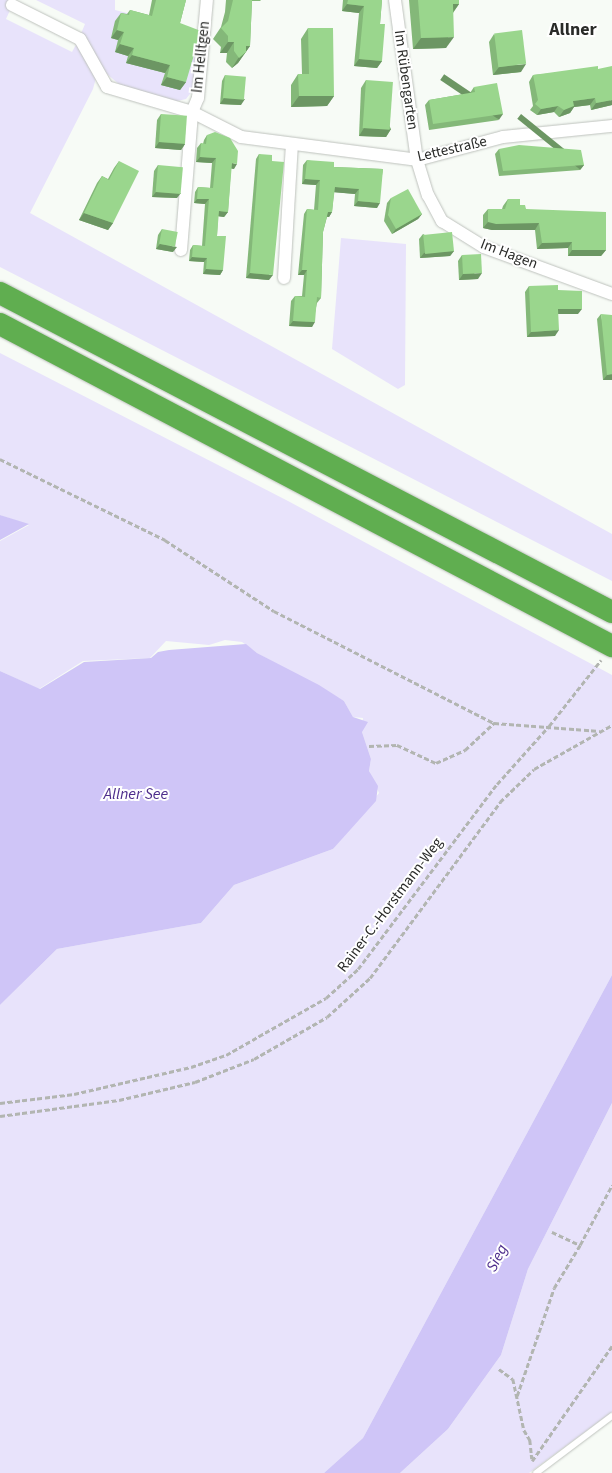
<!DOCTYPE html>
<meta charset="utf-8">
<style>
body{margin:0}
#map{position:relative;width:612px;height:1473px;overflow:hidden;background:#f7fbf6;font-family:"Source Sans 3",sans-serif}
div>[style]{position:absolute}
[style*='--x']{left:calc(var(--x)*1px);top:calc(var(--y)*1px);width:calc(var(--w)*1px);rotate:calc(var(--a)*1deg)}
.green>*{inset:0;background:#e8e3fb}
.water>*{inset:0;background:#cfc5f7}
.path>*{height:2.5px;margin-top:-1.25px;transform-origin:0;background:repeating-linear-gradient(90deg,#b2b5b1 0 5px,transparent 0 7.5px)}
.roads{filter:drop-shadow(0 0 1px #bec2bd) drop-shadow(0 0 1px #bec2bd)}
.service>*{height:6px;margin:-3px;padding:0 3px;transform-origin:3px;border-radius:3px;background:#fff}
.minor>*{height:12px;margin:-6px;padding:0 6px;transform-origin:6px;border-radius:6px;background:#fff}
.motorway>*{height:22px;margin:-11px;padding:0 11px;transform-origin:11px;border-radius:11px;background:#60ae50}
.wall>*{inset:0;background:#84b879}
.shaded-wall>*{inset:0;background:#6c9663;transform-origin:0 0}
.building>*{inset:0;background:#9ad68d;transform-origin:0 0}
span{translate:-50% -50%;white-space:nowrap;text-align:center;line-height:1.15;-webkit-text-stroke:4px #fff;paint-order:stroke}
.street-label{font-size:15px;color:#2a2b29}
.water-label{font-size:16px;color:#4e2e8c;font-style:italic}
.quarter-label{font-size:18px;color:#2a2b29;font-weight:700}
</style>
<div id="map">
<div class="green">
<i style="clip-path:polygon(evenodd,0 0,15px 0,80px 36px,85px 24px,36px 0,115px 0,115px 10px,199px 31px,193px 90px,186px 99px,173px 102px,121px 86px,99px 67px,93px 89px,30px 213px,612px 534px,612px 581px,0 267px,0 0,11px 8px,78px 41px,72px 52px,6px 19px,11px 8px)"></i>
<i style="clip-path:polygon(341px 238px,406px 244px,405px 385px,398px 389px,332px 349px)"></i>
<i style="clip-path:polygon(0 353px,288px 501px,612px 675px,612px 975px,363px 1438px,324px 1473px,0 1473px,0 1005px,57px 949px,201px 923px,234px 885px,333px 849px,379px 793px,369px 771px,371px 759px,362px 732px,363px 718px,353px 717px,344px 701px,257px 653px,242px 642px,225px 640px,209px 645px,166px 641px,150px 658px,83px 661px,39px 689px,0 671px,0 541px,29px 525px,0 515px)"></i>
<i style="clip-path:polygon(612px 1103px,612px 1412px,529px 1473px,400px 1473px,448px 1429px,501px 1355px,528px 1269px)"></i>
</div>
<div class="water">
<i style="clip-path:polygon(0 515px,29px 524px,0 540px)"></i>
<i style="clip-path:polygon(246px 644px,257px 653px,319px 685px,344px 701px,353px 717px,368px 722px,362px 732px,371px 759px,369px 771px,378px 786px,376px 801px,333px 849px,234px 885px,201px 923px,57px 949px,0 1005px,0 671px,40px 689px,84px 662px,151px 658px,158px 652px,169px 650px)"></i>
<i style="clip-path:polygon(612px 975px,612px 1103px,528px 1269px,501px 1355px,448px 1429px,400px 1473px,324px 1473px,363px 1438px)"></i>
</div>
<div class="path">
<i style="--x:0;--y:459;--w:184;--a:26.1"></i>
<i style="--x:165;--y:540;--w:130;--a:33.1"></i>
<i style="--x:274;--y:611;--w:247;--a:27"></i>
<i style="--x:494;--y:723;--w:106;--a:4.3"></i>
<i style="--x:369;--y:746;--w:28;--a:-2"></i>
<i style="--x:397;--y:745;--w:43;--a:24.8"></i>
<i style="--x:436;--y:763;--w:32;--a:-24"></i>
<i style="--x:465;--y:750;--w:40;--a:-43"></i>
<i style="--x:0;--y:1103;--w:75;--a:-6.9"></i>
<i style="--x:74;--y:1094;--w:120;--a:-13"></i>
<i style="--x:191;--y:1067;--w:37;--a:-19"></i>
<i style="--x:226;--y:1055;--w:115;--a:-29.7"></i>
<i style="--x:326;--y:998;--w:43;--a:-42.2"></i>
<i style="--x:358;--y:969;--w:231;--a:-53.1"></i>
<i style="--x:497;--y:784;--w:78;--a:-48.1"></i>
<i style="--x:549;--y:726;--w:84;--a:-51.8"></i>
<i style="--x:0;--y:1116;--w:120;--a:-7.7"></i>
<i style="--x:119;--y:1100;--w:78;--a:-13.3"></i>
<i style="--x:195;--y:1082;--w:63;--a:-21.3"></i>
<i style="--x:254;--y:1059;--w:84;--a:-29.9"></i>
<i style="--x:327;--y:1017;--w:58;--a:-42.2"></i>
<i style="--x:370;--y:978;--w:219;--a:-53.5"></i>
<i style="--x:500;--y:802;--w:47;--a:-44.1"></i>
<i style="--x:534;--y:769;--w:90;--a:-29.4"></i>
<i style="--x:552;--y:1232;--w:31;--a:25"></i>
<i style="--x:580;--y:1245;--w:68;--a:-61.9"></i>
<i style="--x:499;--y:1369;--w:17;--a:36"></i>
<i style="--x:513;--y:1379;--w:52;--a:77.8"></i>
<i style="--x:524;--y:1430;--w:12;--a:59"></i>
<i style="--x:530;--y:1440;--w:19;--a:84"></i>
<i style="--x:517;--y:1396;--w:114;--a:-71.1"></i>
<i style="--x:554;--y:1288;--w:50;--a:-58.8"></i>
<i style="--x:532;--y:1461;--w:140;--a:-55.2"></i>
</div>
<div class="roads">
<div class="service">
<i style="--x:536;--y:1473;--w:95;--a:-36.9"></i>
</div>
<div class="minor">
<i style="--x:395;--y:0;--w:162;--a:82.2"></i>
<i style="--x:417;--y:160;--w:37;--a:73"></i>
<i style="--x:428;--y:195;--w:30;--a:62"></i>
<i style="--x:442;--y:221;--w:49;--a:31.8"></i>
<i style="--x:484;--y:247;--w:136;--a:20.2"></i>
<i style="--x:12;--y:5;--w:76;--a:26.6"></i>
<i style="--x:80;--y:39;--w:55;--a:60.6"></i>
<i style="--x:107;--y:87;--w:89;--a:16.4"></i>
<i style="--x:192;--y:112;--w:55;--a:27"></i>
<i style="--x:241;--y:137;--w:177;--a:7.4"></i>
<i style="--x:417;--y:160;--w:89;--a:-15"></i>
<i style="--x:503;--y:137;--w:110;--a:-5.8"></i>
<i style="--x:181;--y:250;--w:138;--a:-85.4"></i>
<i style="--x:192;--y:112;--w:15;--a:-67"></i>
<i style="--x:198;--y:98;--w:98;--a:-84.8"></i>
<i style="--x:284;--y:278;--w:134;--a:-86.6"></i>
</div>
<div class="motorway">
<i style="--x:0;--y:293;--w:690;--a:27.53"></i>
<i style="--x:0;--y:324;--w:692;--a:27.75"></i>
</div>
</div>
<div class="wall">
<i style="clip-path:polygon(152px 0,186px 0,180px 23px,186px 82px,180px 90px,161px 85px,165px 73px,126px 63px,128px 56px,115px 52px,118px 40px,111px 38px,115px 21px,121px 13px,127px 14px,130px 10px,149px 15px)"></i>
<i style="clip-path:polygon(226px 0,261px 0,260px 1px,252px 1px,250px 46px,238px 63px,232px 68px,226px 62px,227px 53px,220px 53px,221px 47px,213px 39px,221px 27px,225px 12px)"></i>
<i style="clip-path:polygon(343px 0,382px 0,380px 24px,382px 61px,377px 68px,354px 66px,359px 13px,342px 11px)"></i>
<i style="clip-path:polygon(409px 0,459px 0,459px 4px,453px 13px,446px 48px,413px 49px)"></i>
<i style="clip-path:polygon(308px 28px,334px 96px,327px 106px,291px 107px,291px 85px,298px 74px,302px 74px,301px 39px)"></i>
<i style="clip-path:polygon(494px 34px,521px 72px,493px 75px,489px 42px)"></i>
<i style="clip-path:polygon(598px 69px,612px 105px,591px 110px,590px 105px,574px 107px,570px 113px,559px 117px,554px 112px,537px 115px,530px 110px,533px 106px,529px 82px,533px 75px)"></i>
<i style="clip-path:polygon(225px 75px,241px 105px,220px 104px,222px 81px)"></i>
<i style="clip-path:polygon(366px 80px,391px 129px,386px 137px,359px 136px,361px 88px)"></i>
<i style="clip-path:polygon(474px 87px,499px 120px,429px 130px,425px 105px,429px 100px,470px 93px)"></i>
<i style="clip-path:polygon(161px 114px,185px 144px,181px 150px,155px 148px,157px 120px)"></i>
<i style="clip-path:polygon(207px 135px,234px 169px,231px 168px,228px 212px,224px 217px,218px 216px,217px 236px,223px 270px,220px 275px,203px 274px,204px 262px,189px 261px,190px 250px,193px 245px,202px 246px,205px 204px,194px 203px,195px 192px,198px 187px,210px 188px,212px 163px,196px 162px,197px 148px,201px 143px,203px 144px,204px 140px)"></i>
<i style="clip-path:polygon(499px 149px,584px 165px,580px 170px,499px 176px,495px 154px)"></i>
<i style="clip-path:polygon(259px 154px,272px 161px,269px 280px,246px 278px,256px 159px)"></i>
<i style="clip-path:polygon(307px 160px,334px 167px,383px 169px,377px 208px,354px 206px,355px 194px,334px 192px,332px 212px,329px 217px,327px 217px,323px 232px,321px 298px,317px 303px,312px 327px,289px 326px,291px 301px,295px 296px,302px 296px,304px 275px,298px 275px,304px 214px,307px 209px,314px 210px,316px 185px,302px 184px,303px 165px)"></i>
<i style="clip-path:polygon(119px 161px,113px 223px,108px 230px,79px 220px,97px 183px,102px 176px,108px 179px,114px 168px)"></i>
<i style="clip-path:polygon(158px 165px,177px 198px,152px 197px,154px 171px)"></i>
<i style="clip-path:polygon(391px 198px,422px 214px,418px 219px,392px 234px,384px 221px,387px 203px)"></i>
<i style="clip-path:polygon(508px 199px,520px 205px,526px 209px,606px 250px,601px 256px,568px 256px,568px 248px,537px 249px,535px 230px,492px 230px,483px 228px,483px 215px,488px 209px,502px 209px,503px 206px)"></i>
<i style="clip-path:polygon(162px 229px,173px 252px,156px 249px,158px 235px)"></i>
<i style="clip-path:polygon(423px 234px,454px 251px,450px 256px,420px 258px,419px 239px)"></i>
<i style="clip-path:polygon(462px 255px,478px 279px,459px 280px,458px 261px)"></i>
<i style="clip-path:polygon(529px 286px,558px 290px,578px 314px,558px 314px,555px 336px,527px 337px,525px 292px)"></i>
<i style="clip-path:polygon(601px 314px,612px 380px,603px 380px,597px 319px)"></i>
</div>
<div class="shaded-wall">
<i style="clip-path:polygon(347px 4px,364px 6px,359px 13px,342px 11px)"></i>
<i style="clip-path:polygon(453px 4px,459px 4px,451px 15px)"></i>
<i style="clip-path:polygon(117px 30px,124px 32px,118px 40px,111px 38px)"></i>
<i style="clip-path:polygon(454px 37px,446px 48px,413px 49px,421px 38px)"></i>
<i style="clip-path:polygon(228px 42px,234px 42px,227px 53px,220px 53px)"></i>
<i style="clip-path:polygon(120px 44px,134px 48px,128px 56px,115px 52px)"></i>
<i style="clip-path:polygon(246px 46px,250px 46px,238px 63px,232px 68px)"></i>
<i style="clip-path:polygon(132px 55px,170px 65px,165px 73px,126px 63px)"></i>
<i style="clip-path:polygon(359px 59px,382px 61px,377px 68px,354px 66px)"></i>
<i style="clip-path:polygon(526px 64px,521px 72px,493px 75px,499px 67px)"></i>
<i style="clip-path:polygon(167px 77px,186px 82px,180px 90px,161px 85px)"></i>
<i style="clip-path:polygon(299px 96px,334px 96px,327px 106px,291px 107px)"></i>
<i style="clip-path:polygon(224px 98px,245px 99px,241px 105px,220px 104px)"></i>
<i style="clip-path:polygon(595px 98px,590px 105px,574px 107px,570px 113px,559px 117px,564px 110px,573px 101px)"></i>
<i style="clip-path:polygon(612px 100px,612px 105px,591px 110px,596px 103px)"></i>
<i style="clip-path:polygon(558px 106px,554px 112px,537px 115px,541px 109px)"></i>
<i style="left:503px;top:114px;width:7px;height:71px;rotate:124deg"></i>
<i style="clip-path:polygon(364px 128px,391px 129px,386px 137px,359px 136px)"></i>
<i style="clip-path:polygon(159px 142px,185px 144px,181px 150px,155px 148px)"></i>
<i style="clip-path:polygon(200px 157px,216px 158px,212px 163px,196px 162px)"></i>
<i style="clip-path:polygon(232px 163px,237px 164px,234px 169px,228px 168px)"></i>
<i style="left:584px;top:165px;width:6px;height:81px;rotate:129deg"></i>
<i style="clip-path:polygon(305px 179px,320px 180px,316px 185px,302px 184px)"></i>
<i style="clip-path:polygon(335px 187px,359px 189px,355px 194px,331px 192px)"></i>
<i style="clip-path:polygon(156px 192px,181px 193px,177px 198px,152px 197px)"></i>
<i style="clip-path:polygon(197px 199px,209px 199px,205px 204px,194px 203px)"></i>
<i style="clip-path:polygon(358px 201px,380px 203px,377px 208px,354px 206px)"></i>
<i style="clip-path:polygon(219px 211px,228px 212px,224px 217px,216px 216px)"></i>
<i style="clip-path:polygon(328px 212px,332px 212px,329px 217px,325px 216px)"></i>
<i style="clip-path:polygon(84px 213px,113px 223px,108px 230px,79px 220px)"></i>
<i style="clip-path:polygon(422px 214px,418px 219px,392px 234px,396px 229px)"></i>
<i style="clip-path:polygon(488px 222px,539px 223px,535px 230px,492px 230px,483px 228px)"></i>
<i style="clip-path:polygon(572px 242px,568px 248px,537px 249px,542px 243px)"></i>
<i style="clip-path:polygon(160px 244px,177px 247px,173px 252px,156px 249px)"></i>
<i style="clip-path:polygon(572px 250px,606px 250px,601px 256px,568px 256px)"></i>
<i style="clip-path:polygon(454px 251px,450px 256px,420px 258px,424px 253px)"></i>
<i style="clip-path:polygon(192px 257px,207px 258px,204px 262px,189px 261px)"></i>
<i style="clip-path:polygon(206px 269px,223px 270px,220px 275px,203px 274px)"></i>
<i style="clip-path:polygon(302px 270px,307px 270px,304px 275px,298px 275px)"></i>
<i style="clip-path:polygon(250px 273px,273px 275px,269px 280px,246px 278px)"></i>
<i style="clip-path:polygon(482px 273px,478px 279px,459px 280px,463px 274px)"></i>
<i style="clip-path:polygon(558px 309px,582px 309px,578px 314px,554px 314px)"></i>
<i style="clip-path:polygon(293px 321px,315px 322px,312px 327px,289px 326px)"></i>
<i style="clip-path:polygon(559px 330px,555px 336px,527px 337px,531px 332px)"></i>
<i style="clip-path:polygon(612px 374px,612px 380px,603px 380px,607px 375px)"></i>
</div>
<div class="building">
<i style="clip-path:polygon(156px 0,186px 0,180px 23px,201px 31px,186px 82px,167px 77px,170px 65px,132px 55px,134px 48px,120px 44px,124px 32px,117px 30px,121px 13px,129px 15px,130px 10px,152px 16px)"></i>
<i style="clip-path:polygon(233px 0,252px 0,250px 46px,246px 46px,246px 52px,239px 58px,234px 51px,234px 42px,228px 42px,228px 36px,221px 28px,228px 21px)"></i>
<i style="clip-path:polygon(348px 0,382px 0,380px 24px,385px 24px,382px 61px,359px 59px,364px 6px,347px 4px)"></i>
<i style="clip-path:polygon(418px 0,459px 0,459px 4px,453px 4px,454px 37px,421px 38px)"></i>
<i style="clip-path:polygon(308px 28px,333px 28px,334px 96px,299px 96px,298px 74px,309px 74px)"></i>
<i style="left:522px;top:30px;width:34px;height:28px;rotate:83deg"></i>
<i style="clip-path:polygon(598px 66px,598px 69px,612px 66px,612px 100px,596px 103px,595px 98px,573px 101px,574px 106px,564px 110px,558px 106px,541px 109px,535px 104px,538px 100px,533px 75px)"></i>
<i style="left:225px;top:75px;width:21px;height:23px;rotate:5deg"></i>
<i style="left:366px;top:80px;width:27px;height:48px;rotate:4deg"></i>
<i style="clip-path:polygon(497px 83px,503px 114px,433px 124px,429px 100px,475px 92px,474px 87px)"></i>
<i style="left:161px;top:114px;width:26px;height:28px;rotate:4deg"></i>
<i style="clip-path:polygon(215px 132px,230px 138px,238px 151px,237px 164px,232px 163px,228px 212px,219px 211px,217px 236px,226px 236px,223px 270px,206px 269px,207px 258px,192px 257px,193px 245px,205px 246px,209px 199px,197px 199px,198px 187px,213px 188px,216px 158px,200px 157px,201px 143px,206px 144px,207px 135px)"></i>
<i style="clip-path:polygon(519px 145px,581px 150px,584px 165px,503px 171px,499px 149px)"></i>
<i style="clip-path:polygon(259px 154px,272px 155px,272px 161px,284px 162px,273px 275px,250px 273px)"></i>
<i style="clip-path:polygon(307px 160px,334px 162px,334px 167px,383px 169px,380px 203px,358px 201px,359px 189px,335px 187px,332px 212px,328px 212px,323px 232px,321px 298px,317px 297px,315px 322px,293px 321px,295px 296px,305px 297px,307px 270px,302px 270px,307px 209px,318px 210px,320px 180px,305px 179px)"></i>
<i style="clip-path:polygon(119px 161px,139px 171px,113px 223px,84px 213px,102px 176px,109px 180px)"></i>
<i style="left:158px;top:165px;width:25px;height:27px;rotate:5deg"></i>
<i style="clip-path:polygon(408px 189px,422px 214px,396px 229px,388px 215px,391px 198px)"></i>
<i style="clip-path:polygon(508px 199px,520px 199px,520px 205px,525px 205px,526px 209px,606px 212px,606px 250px,572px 250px,572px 242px,542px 243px,539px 223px,496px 224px,488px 222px,488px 209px,505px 209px)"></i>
<i style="left:162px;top:229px;width:16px;height:15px;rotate:11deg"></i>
<i style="left:452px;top:232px;width:19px;height:29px;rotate:84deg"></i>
<i style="left:481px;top:254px;width:19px;height:19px;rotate:87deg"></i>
<i style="clip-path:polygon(558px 285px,558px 290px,582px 291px,582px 309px,558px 309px,559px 330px,531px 332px,529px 286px)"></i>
<i style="clip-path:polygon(601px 314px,612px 315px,612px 374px,607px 375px)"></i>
</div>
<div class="street-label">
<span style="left:201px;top:57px;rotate:-84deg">Im Helltgen</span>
<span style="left:406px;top:80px;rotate:82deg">Im Rübengarten</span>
<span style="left:452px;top:149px;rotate:-13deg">Lettestraße</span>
<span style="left:509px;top:254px;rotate:21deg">Im Hagen</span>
<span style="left:390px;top:905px;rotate:-53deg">Rainer-C.-Horstmann-Weg</span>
</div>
<div class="water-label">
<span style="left:136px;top:794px">Allner See</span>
<span style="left:497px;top:1258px;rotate:-63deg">Sieg</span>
</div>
<div class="quarter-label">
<span style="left:573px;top:30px">Allner</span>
</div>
</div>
